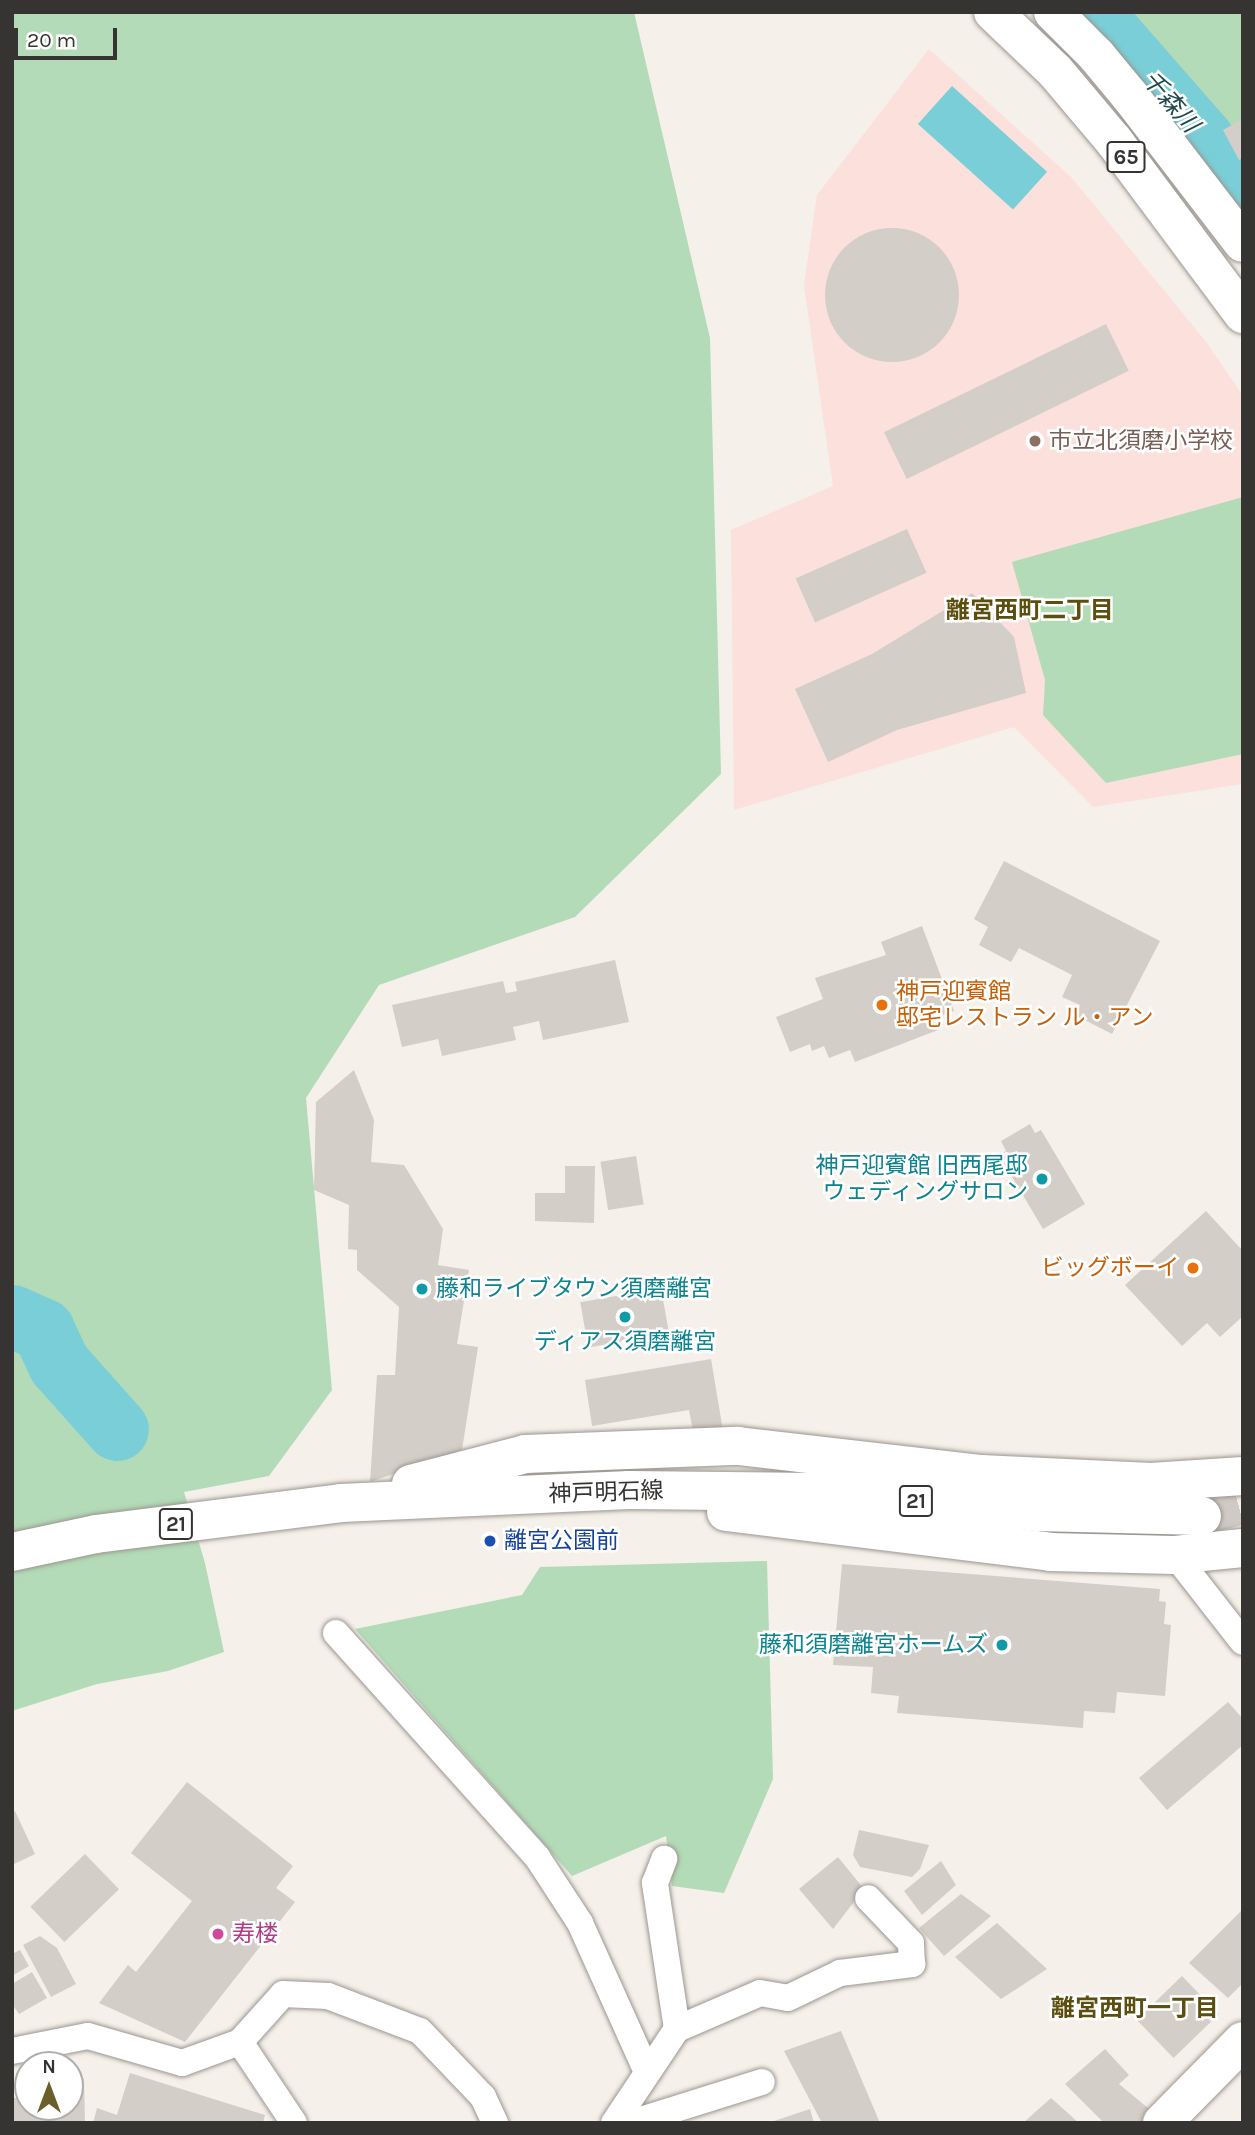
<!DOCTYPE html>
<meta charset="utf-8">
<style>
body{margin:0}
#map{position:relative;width:1255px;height:2135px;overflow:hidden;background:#f5f0ea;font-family:Karla,"Noto Sans JP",sans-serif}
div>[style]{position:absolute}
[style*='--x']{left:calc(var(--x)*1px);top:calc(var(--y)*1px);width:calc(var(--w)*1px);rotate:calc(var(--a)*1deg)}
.education>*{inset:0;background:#fbe0dc}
.green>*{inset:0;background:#b3dbb7}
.water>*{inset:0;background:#7aced7;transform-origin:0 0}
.river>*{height:63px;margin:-31.5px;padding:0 31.5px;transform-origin:31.5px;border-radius:31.5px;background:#7aced7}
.building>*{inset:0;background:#d3cec8;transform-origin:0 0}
.round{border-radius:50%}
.primary-tunnel>*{height:38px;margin-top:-19px;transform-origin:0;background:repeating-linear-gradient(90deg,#cfcac5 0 38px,transparent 0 57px)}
.roads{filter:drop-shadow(0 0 2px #9b9690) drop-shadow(0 0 2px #9b9690)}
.street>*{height:26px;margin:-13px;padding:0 13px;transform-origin:13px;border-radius:13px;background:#fff}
.secondary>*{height:38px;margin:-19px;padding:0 19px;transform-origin:19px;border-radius:19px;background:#fff}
.primary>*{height:38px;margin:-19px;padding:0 19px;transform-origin:19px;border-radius:19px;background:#fff}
.dots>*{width:19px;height:19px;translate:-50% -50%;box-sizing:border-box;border:4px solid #fff;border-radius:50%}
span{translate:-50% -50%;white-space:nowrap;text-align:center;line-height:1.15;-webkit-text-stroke:5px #fff;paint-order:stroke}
.shield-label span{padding:2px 5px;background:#fff;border:2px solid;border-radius:5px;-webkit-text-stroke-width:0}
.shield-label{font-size:21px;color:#363432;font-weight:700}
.education-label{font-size:23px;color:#785e54}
.left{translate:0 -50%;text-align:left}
.food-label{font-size:23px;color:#c56008}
.right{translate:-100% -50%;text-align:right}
.culture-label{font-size:23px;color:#0d838f}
.street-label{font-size:23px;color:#363432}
.transit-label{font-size:23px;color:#164399}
.hotel-label{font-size:23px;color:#b23c85}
.water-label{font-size:24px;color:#20484c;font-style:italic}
.neighbourhood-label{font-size:24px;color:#5c4e0f;font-weight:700}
.frame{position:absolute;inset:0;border:14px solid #363432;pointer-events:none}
.north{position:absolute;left:14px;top:2051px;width:70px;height:70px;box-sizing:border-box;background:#fff;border:2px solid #afaead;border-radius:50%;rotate:0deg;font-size:19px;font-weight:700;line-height:28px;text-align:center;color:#363432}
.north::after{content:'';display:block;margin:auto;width:24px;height:32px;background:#6b5e2b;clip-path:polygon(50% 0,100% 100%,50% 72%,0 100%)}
.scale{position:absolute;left:14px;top:28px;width:103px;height:32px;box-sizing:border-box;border:4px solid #363432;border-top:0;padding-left:9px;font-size:21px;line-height:24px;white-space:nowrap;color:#363432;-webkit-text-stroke:5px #fff;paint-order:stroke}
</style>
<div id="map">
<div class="education">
<i style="clip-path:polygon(929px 49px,1072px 178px,1207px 343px,1243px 396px,1243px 784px,1093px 807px,1014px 727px,734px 810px,731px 530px,833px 486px,804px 286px,817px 195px)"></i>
</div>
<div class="green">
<i style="clip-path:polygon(12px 12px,634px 12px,710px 338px,721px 774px,575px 917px,379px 985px,306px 1098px,332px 1390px,269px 1476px,184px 1492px,205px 1563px,224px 1652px,168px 1671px,97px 1684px,12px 1711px)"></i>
<i style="clip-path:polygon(1077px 12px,1243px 12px,1243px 214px)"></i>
<i style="clip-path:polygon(1243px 497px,1243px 754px,1106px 783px,1043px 715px,1045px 680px,1012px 562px)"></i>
<i style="clip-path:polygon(767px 1561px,773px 1779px,724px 1893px,672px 1886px,666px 1836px,572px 1876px,355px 1629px,522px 1595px,540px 1567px)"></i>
</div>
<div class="water">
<i style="left:952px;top:86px;width:128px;height:51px;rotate:42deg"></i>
</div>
<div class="river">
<i style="--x:1091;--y:12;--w:169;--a:48.8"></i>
<i style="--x:1202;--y:139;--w:71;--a:54.7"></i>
<i style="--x:12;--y:1316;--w:34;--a:24"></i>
<i style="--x:43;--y:1330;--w:38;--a:65"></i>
<i style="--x:59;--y:1364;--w:87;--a:48.3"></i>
</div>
<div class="building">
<i style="clip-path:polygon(1243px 119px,1243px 158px,1239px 160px,1223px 130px)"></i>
<i class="round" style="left:825px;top:228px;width:134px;height:134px"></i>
<i style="left:1106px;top:324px;width:52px;height:247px;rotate:64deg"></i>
<i style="left:907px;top:529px;width:48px;height:122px;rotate:66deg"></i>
<i style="clip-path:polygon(972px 593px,1014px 637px,1026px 693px,897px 730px,828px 762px,795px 689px,872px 654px)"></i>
<i style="clip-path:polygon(1004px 861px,1160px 941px,1112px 1034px,1075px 1015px,1080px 1005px,1062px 997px,1072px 975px,1019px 948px,1011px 962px,979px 945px,988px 927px,974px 919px)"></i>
<i style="clip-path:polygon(922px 926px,954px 1011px,933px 1019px,938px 1030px,855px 1062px,850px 1050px,829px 1058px,824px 1046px,812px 1051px,810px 1044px,790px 1052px,776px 1017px,823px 999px,815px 978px,886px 955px,881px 942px)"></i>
<i style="clip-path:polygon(615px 960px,629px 1022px,543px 1040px,539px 1021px,513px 1027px,516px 1040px,442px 1056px,438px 1039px,402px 1047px,392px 1005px,503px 981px,506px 993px,517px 991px,515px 982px)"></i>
<i style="clip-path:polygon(354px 1070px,374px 1120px,371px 1162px,404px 1165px,443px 1229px,438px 1265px,469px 1270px,457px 1344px,478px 1347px,462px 1450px,370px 1482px,377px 1375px,395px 1375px,399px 1307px,357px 1270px,357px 1250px,348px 1249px,349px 1205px,314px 1190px,316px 1102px)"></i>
<i style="clip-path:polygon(1030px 1124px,1035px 1133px,1041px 1130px,1085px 1204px,1043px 1229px,999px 1155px,1006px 1151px,1001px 1141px)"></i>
<i style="left:636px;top:1156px;width:49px;height:36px;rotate:81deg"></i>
<i style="clip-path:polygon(565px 1166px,595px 1166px,594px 1223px,535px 1221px,535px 1193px,565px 1193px)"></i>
<i style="clip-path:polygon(1206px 1211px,1243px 1251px,1243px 1316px,1220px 1337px,1207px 1323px,1182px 1346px,1125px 1285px)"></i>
<i style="left:661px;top:1288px;width:46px;height:82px;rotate:80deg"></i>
<i style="clip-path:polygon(711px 1359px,723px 1431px,694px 1436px,689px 1410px,592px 1426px,585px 1380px)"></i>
<i style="clip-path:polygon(842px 1564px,1160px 1589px,1159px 1601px,1166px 1602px,1164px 1624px,1171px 1625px,1165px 1696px,1117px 1692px,1115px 1713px,1084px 1711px,1083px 1728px,897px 1713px,899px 1696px,871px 1693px,873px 1667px,833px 1665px)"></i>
<i style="clip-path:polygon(1228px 1702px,1243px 1719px,1243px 1745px,1167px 1810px,1139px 1778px)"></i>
<i style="clip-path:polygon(187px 1782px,293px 1866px,276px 1888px,295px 1902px,185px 2042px,99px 2003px,128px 1965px,136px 1972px,192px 1901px,131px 1853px)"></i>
<i style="clip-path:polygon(15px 1811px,35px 1854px,12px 1865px,12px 1812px)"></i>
<i style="clip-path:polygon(859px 1830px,929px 1845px,920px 1869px,912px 1877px,860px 1867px,853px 1855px)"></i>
<i style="left:85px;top:1854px;width:49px;height:76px;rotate:46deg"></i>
<i style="clip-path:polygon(838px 1857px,864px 1889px,833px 1929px,799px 1889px)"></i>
<i style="clip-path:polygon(941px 1861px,956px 1885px,922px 1915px,904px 1891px)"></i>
<i style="clip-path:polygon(961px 1894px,991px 1916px,944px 1956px,919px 1928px)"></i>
<i style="clip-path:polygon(1242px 1910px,1243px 1983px,1228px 1998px,1189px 1963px)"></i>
<i style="clip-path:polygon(997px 1923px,1047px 1969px,1001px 1999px,955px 1957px)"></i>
<i style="clip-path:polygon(40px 1936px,57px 1948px,76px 1984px,51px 1997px,23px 1945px)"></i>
<i style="clip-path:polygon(20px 1950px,29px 1966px,12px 1976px,12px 1954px)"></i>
<i style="clip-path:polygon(32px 1972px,47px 1998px,19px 2014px,12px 2004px,12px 1984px)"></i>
<i style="left:1182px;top:1976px;width:53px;height:63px;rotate:46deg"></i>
<i style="clip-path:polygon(841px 2031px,880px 2123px,822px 2123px,784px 2051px)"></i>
<i style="clip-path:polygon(1105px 2049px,1129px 2075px,1119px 2084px,1154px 2113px,1144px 2123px,1104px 2123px,1065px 2084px)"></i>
<i style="clip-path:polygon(130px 2073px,265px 2115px,263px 2123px,93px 2123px,97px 2108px,117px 2115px)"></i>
<i style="clip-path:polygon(84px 2079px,85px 2123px,12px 2123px,12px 2098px,28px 2098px,28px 2107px,70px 2107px,70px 2080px)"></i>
<i style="clip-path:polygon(1051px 2098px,1079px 2123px,1023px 2123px)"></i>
<i style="clip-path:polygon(810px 2109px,814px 2123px,771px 2123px,771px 2122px)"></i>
</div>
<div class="primary-tunnel">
<i style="--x:1202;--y:1516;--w:42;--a:-15"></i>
</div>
<div class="roads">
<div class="street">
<i style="--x:1175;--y:1555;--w:110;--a:52"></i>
<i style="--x:336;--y:1633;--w:301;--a:48.1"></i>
<i style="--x:537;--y:1857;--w:79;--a:56.9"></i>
<i style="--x:580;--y:1923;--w:163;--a:65.8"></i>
<i style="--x:677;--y:2029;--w:90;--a:-23.4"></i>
<i style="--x:760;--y:1993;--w:28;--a:10"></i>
<i style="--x:788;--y:1998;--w:58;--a:-25.7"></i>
<i style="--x:840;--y:1973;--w:73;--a:-7.1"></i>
<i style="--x:912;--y:1964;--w:21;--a:-93"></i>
<i style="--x:911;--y:1943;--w:62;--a:-133.7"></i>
<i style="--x:240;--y:2042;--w:97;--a:56.3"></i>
<i style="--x:12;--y:2051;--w:77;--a:-11.2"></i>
<i style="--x:88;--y:2036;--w:98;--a:16"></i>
<i style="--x:182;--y:2063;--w:62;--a:-19.9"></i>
<i style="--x:240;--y:2042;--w:64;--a:-48.1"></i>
<i style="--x:283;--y:1994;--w:45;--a:2.5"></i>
<i style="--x:328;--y:1996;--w:98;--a:20.8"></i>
<i style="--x:420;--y:2031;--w:91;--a:46.3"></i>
<i style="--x:483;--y:2097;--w:29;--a:65"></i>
<i style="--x:614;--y:2123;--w:113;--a:-56.2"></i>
<i style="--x:677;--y:2029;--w:148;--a:-98.6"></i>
<i style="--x:655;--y:1883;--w:26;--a:-69"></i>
<i style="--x:631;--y:2123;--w:137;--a:-17.4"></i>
</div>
<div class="secondary">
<i style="--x:1162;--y:2123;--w:115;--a:-45.4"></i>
</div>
<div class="primary">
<i style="--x:993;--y:12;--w:86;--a:43.6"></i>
<i style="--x:1055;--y:71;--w:92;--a:49.9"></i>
<i style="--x:1114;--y:141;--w:216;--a:53.3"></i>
<i style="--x:1053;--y:12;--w:61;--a:45"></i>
<i style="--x:1096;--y:55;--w:53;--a:50.3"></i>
<i style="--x:1130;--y:96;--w:185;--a:52.5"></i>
<i style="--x:411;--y:1484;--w:118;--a:-14.7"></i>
<i style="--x:525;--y:1454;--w:213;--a:-2.2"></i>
<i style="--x:738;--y:1446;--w:245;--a:6.6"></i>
<i style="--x:981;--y:1474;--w:170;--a:2.7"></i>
<i style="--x:1151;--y:1482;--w:92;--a:-3.7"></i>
<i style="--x:726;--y:1512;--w:326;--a:7"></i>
<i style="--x:1050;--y:1552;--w:125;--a:1.4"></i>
<i style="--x:1175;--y:1555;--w:68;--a:-5.9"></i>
<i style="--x:12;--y:1552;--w:86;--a:-12.1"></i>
<i style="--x:96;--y:1534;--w:247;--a:-7.2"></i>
<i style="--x:341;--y:1503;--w:288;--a:-2.6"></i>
<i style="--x:629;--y:1490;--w:192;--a:0.6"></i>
<i style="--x:821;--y:1492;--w:216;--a:5.3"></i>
<i style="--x:1036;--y:1512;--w:166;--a:1.4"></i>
</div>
</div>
<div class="dots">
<i style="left:1035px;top:441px;background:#8d6e63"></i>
<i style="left:882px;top:1005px;background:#e8710a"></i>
<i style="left:1042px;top:1179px;background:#0f9aa8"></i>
<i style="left:1193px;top:1268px;background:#e8710a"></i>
<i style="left:422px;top:1289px;background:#0f9aa8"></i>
<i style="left:625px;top:1317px;background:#0f9aa8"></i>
<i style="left:490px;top:1541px;background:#1a4fb4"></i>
<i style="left:1002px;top:1645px;background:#0f9aa8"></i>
<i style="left:218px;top:1934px;background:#d1479c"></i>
</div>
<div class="shield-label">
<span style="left:1126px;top:157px">65</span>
<span style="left:916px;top:1501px">21</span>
<span style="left:176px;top:1524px">21</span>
</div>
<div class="education-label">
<span class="left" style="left:1049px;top:441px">市立北須磨小学校</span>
</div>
<div class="food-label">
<span class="left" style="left:896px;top:1005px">神戸迎賓館<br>邸宅レストラン ル・アン</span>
<span class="right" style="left:1179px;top:1268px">ビッグボーイ</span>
</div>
<div class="culture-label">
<span class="right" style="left:1028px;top:1179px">神戸迎賓館 旧西尾邸<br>ウェディングサロン</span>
<span class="left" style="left:436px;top:1289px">藤和ライブタウン須磨離宮</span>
<span style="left:625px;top:1342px">ディアス須磨離宮</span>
<span class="right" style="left:988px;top:1645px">藤和須磨離宮ホームズ</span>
</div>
<div class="street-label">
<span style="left:606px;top:1493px;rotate:-2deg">神戸明石線</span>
</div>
<div class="transit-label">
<span class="left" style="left:504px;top:1541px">離宮公園前</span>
</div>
<div class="hotel-label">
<span class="left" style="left:232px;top:1934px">寿楼</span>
</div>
<div class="water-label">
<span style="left:1170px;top:102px;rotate:49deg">千森川</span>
</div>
<div class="neighbourhood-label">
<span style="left:1030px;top:611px">離宮西町二丁目</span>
<span style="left:1135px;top:2009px">離宮西町一丁目</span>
</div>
<div class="frame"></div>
<div class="north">N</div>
<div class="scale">20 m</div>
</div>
